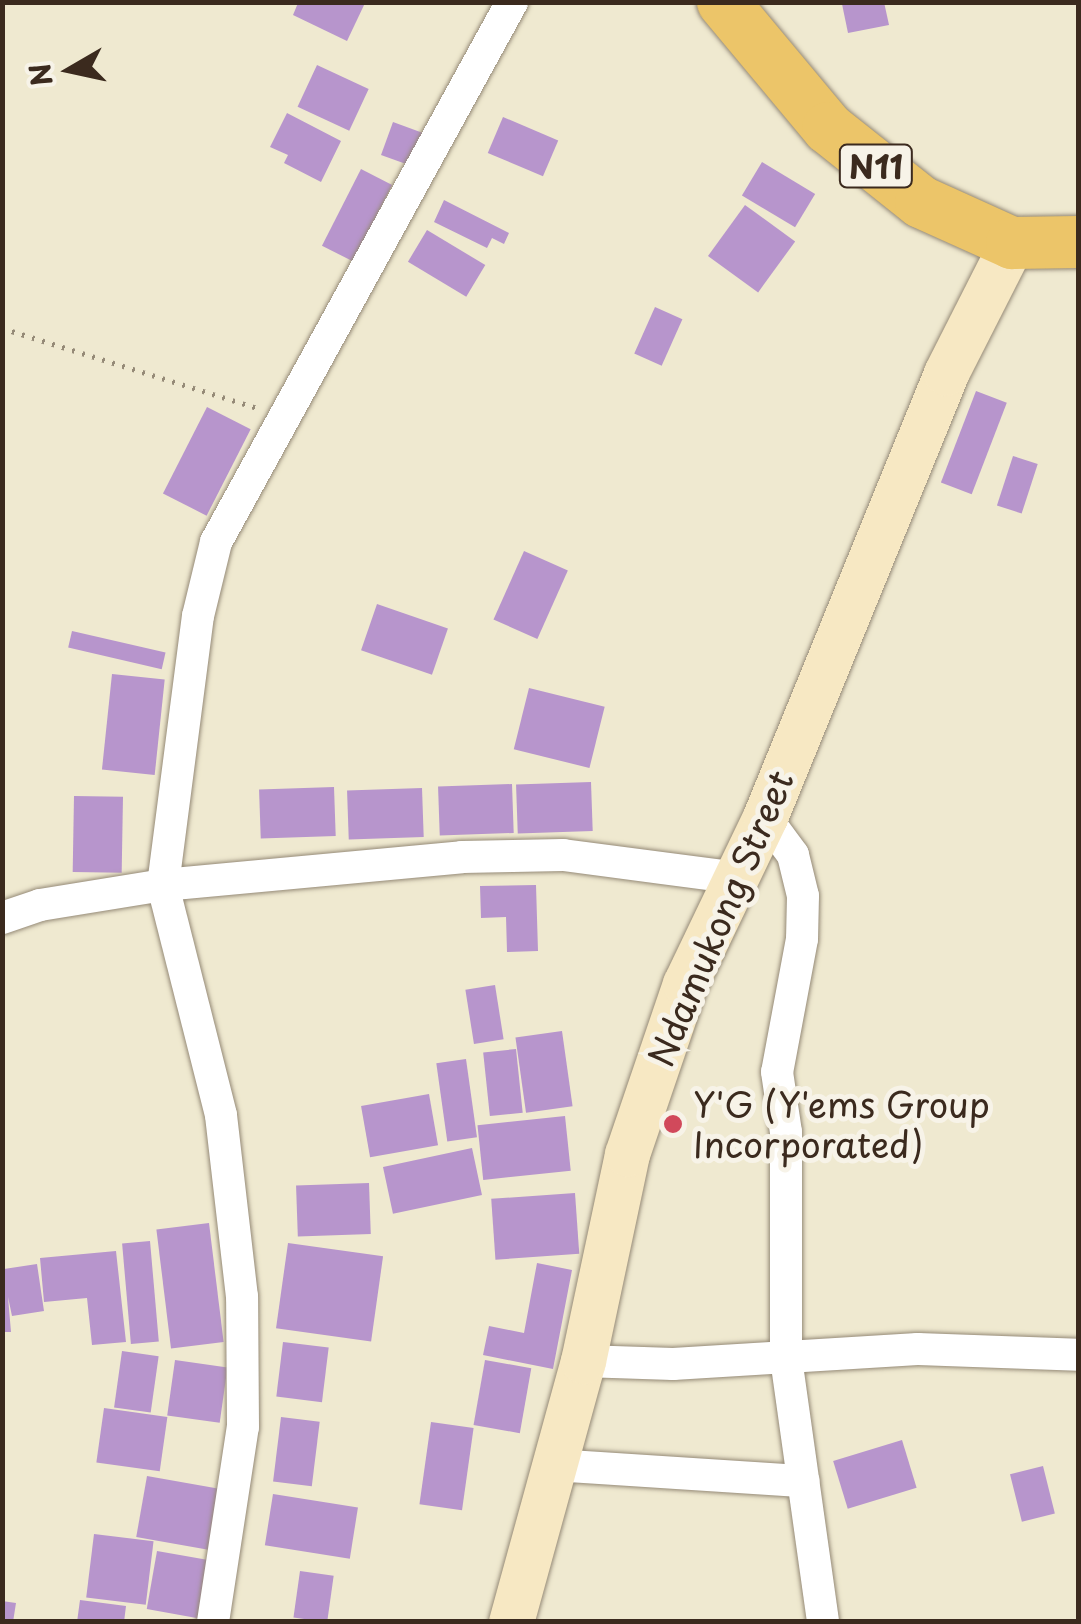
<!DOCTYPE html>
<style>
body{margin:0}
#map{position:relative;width:1081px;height:1624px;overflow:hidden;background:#efe9d0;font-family:"Playpen Sans",sans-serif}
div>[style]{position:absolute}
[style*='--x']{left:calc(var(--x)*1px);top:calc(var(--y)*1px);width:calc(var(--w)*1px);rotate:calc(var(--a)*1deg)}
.building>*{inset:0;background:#b795cc;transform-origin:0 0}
.path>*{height:5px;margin-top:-2.5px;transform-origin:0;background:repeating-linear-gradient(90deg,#958a77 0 2.5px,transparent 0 10.5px)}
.roads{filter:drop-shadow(0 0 2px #958a77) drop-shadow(0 0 2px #958a77)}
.minor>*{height:32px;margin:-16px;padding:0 16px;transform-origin:16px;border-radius:16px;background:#fff}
.secondary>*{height:45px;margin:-22.5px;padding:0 22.5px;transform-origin:22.5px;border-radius:22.5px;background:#f7e8c3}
.trunk>*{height:52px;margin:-26px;padding:0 26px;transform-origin:26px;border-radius:26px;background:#ecc569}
.dots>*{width:28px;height:28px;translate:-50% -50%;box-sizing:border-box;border:5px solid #f7f3e8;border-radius:50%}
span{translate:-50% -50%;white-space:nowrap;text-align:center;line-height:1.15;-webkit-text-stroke:10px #f7f3e8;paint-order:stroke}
.shield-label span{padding:2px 8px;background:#f7f3e8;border:2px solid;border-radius:8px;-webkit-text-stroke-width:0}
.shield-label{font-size:32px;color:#3b2a1e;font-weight:700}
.street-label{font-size:35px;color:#3b2a1e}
.poi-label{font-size:35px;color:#3b2a1e}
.left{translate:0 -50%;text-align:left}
.frame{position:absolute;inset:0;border:5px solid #3b2a1e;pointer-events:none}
.north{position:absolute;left:20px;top:20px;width:100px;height:100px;-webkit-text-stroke:8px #f7f3e8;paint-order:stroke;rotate:261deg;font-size:28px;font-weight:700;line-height:40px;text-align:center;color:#3b2a1e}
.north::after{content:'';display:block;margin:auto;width:35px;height:45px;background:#3b2a1e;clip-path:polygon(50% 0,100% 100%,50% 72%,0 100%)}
</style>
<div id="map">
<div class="building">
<i style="clip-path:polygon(884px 2px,889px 25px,848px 33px,842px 4px)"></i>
<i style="clip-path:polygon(298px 3px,365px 3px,347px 41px,293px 15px)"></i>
<i style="left:317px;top:65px;width:57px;height:46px;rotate:25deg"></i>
<i style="clip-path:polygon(287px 113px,341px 141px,321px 182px,284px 163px,288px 155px,270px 147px)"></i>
<i style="left:503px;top:117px;width:60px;height:39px;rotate:23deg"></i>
<i style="left:393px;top:122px;width:37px;height:35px;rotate:20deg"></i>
<i style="left:762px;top:162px;width:62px;height:39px;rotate:31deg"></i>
<i style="left:361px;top:169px;width:35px;height:86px;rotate:27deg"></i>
<i style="clip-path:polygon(444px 200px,509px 233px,504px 244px,492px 238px,487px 248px,434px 222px)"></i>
<i style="left:745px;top:205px;width:62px;height:63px;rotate:36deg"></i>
<i style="left:427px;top:230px;width:68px;height:37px;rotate:31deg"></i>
<i style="left:655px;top:307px;width:30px;height:51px;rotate:24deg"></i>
<i style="left:976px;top:391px;width:33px;height:98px;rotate:21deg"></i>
<i style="left:207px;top:407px;width:49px;height:97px;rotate:27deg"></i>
<i style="left:1013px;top:456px;width:26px;height:52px;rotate:18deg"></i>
<i style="left:524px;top:551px;width:48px;height:75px;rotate:24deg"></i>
<i style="left:377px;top:604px;width:75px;height:49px;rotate:19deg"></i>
<i style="left:72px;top:631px;width:96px;height:17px;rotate:13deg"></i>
<i style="left:112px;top:674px;width:53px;height:96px;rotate:6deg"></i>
<i style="left:529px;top:688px;width:78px;height:63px;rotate:14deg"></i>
<i style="left:591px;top:782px;width:49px;height:75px;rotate:88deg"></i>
<i style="left:512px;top:784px;width:49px;height:74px;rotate:88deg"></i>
<i style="left:334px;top:787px;width:49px;height:75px;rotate:88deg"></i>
<i style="left:422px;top:788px;width:49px;height:75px;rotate:88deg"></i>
<i style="left:74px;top:796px;width:49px;height:76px;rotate:1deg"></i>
<i style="clip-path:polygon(536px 885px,538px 951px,507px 952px,506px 917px,481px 918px,480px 886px)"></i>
<i style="left:495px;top:985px;width:55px;height:30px;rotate:81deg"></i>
<i style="left:562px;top:1031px;width:76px;height:47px;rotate:82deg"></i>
<i style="left:516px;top:1049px;width:64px;height:33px;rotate:84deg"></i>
<i style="left:466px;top:1059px;width:79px;height:30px;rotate:82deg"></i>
<i style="left:429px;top:1094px;width:52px;height:69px;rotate:80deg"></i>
<i style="left:565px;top:1116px;width:55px;height:88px;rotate:84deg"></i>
<i style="left:472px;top:1148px;width:48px;height:91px;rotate:78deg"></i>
<i style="left:369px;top:1183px;width:51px;height:73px;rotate:88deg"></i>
<i style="left:575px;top:1193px;width:61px;height:84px;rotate:86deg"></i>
<i style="left:209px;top:1223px;width:120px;height:53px;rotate:83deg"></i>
<i style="left:150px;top:1241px;width:101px;height:28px;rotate:85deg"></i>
<i style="left:288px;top:1243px;width:96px;height:86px;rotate:8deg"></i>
<i style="clip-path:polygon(116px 1251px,126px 1342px,92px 1345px,87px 1298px,44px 1302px,40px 1258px)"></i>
<i style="clip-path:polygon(537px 1263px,572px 1270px,553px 1369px,483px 1355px,489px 1326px,524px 1333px)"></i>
<i style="clip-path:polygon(37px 1264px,44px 1311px,12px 1316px,8px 1297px,11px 1332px,2px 1332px,4px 1269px)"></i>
<i style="left:283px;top:1342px;width:46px;height:55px;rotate:7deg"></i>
<i style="left:122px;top:1351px;width:37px;height:57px;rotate:8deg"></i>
<i style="left:175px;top:1360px;width:53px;height:56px;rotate:8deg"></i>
<i style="left:485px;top:1360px;width:47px;height:66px;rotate:10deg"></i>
<i style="left:104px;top:1408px;width:64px;height:55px;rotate:8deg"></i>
<i style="left:281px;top:1417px;width:39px;height:65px;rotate:7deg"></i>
<i style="left:431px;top:1422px;width:43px;height:83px;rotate:8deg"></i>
<i style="left:902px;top:1440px;width:50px;height:72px;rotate:73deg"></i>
<i style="left:1043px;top:1466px;width:49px;height:34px;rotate:76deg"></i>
<i style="left:147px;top:1476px;width:76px;height:62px;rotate:10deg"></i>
<i style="left:273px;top:1494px;width:86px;height:52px;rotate:9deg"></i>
<i style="left:94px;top:1534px;width:60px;height:64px;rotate:7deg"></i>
<i style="left:157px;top:1551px;width:52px;height:59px;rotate:10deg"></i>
<i style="left:300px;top:1571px;width:34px;height:47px;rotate:8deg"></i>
<i style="clip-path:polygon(80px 1600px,126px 1606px,124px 1622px,77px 1622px)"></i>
<i style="clip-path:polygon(2px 1601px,16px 1603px,13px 1622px,2px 1622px)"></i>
</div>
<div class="path">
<i style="--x:2;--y:328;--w:267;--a:17.4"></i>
</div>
<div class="roads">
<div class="minor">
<i style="--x:765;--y:817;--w:47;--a:53.6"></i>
<i style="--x:793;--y:855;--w:42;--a:76.3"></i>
<i style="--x:803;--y:896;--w:43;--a:91.3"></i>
<i style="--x:802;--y:939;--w:135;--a:100.6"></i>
<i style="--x:777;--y:1072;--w:61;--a:81.5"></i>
<i style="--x:786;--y:1132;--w:226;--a:90"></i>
<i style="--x:786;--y:1358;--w:267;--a:82"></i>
<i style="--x:2;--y:918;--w:40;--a:-18.9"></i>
<i style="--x:40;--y:905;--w:125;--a:-9.2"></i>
<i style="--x:163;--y:885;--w:300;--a:-5.3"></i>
<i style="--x:462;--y:857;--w:101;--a:-1.1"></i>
<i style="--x:563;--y:855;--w:176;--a:7.5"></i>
<i style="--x:583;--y:1361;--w:90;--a:1.9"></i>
<i style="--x:673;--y:1364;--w:245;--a:-3.5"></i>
<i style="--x:918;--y:1349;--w:160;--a:2.1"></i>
<i style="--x:554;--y:1465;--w:250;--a:3.7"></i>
<i style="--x:213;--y:1622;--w:197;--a:-81.3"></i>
<i style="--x:243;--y:1427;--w:130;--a:-90.4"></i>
<i style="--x:242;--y:1297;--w:183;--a:-96.6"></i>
<i style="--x:221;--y:1115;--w:237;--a:-104.2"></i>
<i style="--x:163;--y:885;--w:271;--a:-82.6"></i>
<i style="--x:198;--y:616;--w:76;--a:-76.3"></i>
<i style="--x:216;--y:542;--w:616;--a:-61.27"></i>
</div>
<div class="secondary">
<i style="--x:511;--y:1622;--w:271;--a:-74.6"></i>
<i style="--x:583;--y:1361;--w:212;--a:-78"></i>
<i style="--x:627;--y:1154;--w:180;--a:-71.2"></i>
<i style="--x:685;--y:984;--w:185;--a:-64.4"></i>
<i style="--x:765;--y:817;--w:479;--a:-67.8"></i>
<i style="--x:946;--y:373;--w:146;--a:-63.1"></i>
</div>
<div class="trunk">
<i style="--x:723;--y:2;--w:164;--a:50.2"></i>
<i style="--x:828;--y:128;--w:119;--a:38.5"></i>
<i style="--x:921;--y:202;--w:100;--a:24.3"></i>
<i style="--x:1012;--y:243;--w:66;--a:-0.9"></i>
</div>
</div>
<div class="dots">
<i style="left:673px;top:1124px;background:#d1495b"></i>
</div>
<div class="shield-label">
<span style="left:876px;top:166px">N11</span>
</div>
<div class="street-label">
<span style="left:720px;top:918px;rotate:-67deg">Ndamukong Street</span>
</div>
<div class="poi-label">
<span class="left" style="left:693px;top:1124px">Y'G (Y'ems Group<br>Incorporated)</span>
</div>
<div class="frame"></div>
<div class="north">N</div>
</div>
